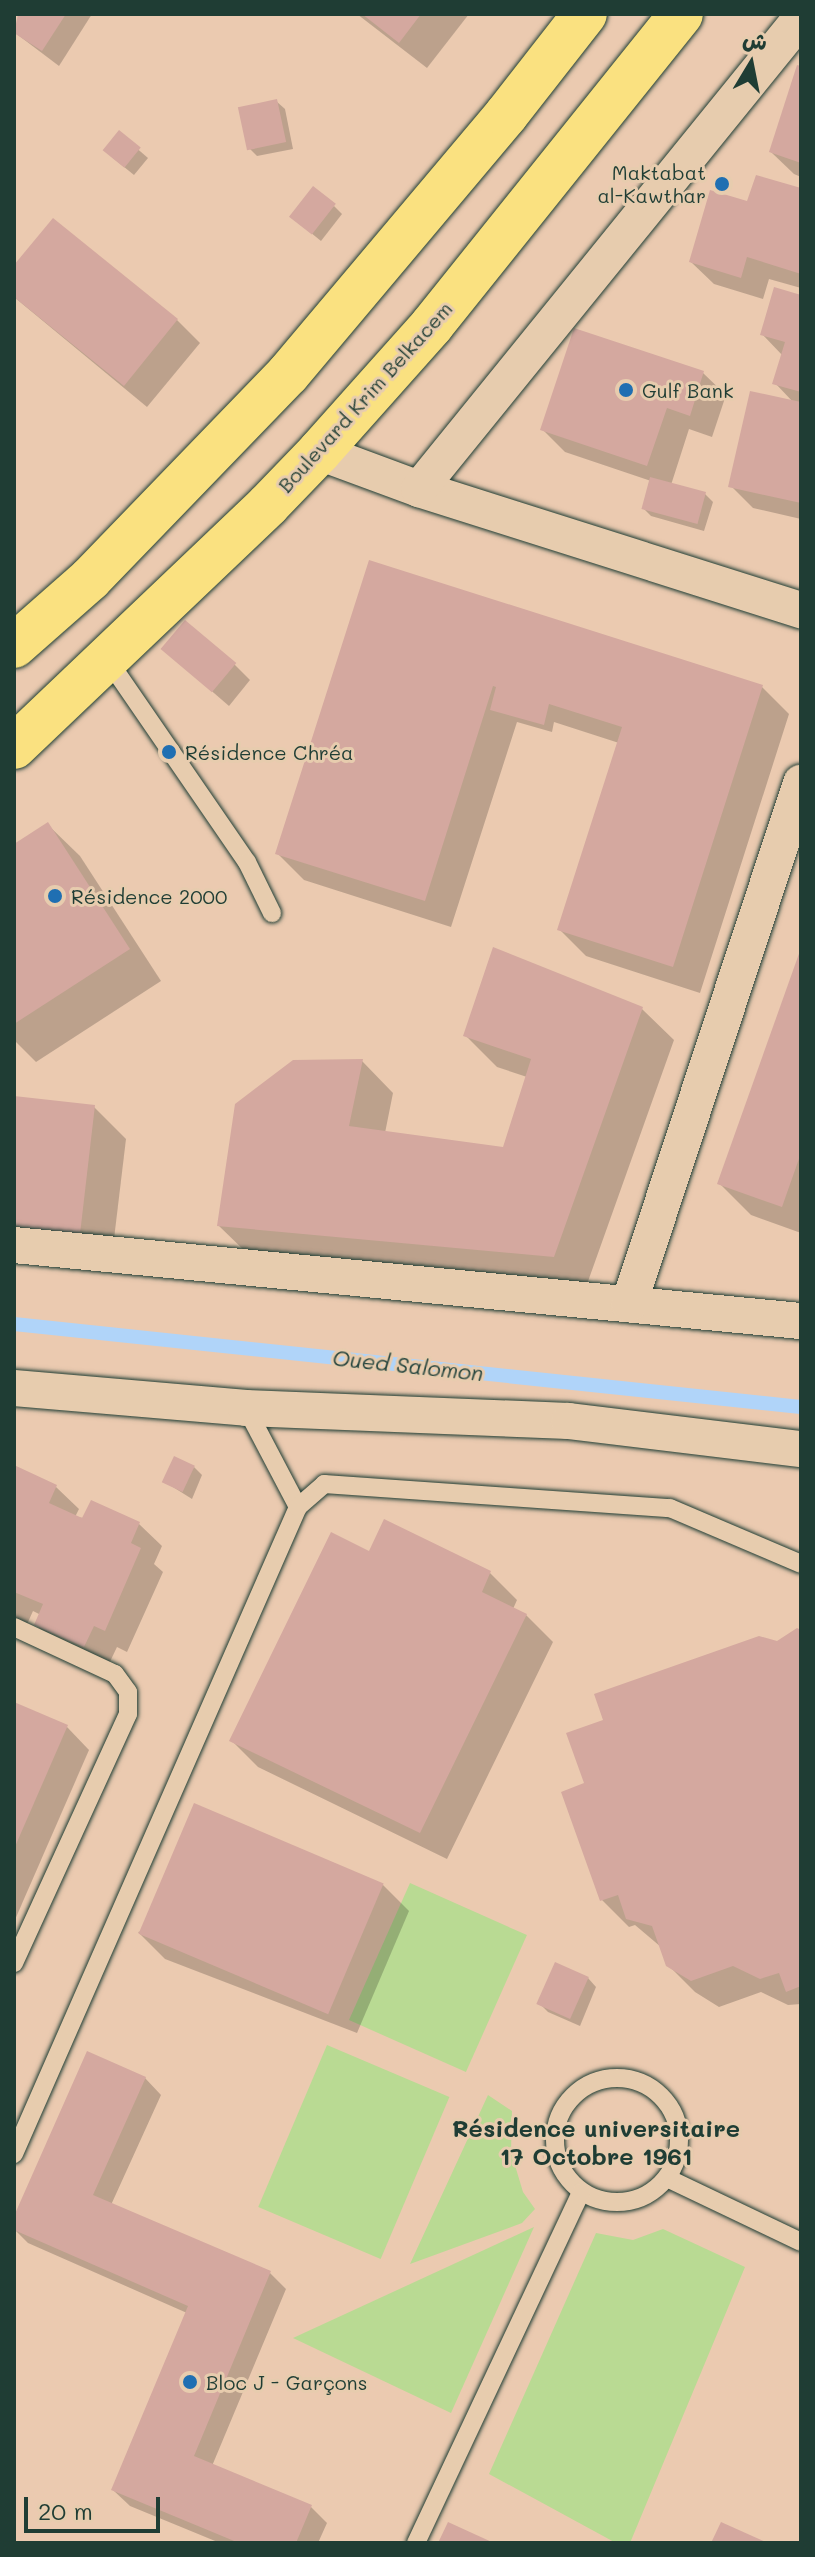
<!DOCTYPE html>
<meta charset="utf-8">
<style>
body{margin:0}
#map{position:relative;width:815px;height:2557px;overflow:hidden;background:#ebcab0;font-family:Mali,"Playpen Sans Arabic",sans-serif}
div>[style]{position:absolute}
[style*='--x']{left:calc(var(--x)*1px);top:calc(var(--y)*1px);width:calc(var(--w)*1px);rotate:calc(var(--a)*1deg)}
.green>*{inset:0;background:#b9da93;transform-origin:0 0}
.shadow>*{inset:0;background:#0003}
.stream>*{height:14px;margin:-7px;padding:0 7px;transform-origin:7px;border-radius:7px;background:#b0d4f9}
.building>*{inset:0;background:#d4a89f;transform-origin:0 0}
.roads{filter:drop-shadow(0 0 2px #1f3d34) drop-shadow(0 0 2px #1f3d34)}
.lane>*{height:18px;margin:-9px;padding:0 9px;transform-origin:9px;border-radius:9px;background:#e7ccae}
.lane>.ring{margin:-9px;padding:0;box-sizing:content-box;background:none;border:18px solid #e7ccae;border-radius:50%}
.street>*{height:36px;margin:-18px;padding:0 18px;transform-origin:18px;border-radius:18px;background:#e7ccae}
.primary>*{height:44px;margin:-22px;padding:0 22px;transform-origin:22px;border-radius:22px;background:#fae180}
.dots>*{width:22px;height:22px;translate:-50% -50%;box-sizing:border-box;border:4px solid #e7ccae;border-radius:50%}
span{translate:-50% -50%;white-space:nowrap;text-align:center;line-height:1.15;-webkit-text-stroke:6px #e7ccae;paint-order:stroke}
.poi-label{font-size:20px;color:#1f3d34}
.right{translate:-100% -50%;text-align:right}
.left{translate:0 -50%;text-align:left}
.street-label{font-size:20px;color:#1f3d34}
.water-label{font-size:22px;color:#26453e;font-style:italic}
.quarter-label{font-size:24px;color:#1f3d34;font-weight:700}
.frame{position:absolute;inset:0;border:16px solid #1f3d34;pointer-events:none}
.north{position:absolute;left:711px;top:24px;width:80px;height:80px;-webkit-text-stroke:6px #e7ccae;paint-order:stroke;rotate:10deg;font-size:22px;font-weight:700;line-height:32px;text-align:center;color:#1f3d34}
.north::after{content:'';display:block;margin:auto;width:28px;height:36px;background:#1f3d34;clip-path:polygon(50% 0,100% 100%,50% 72%,0 100%)}
.scale{position:absolute;left:24px;top:2497px;width:136px;height:36px;box-sizing:border-box;border:4px solid #1f3d34;border-top:0;padding-left:10px;font-size:24px;line-height:28px;white-space:nowrap;color:#1f3d34;-webkit-text-stroke:6px #e7ccae;paint-order:stroke}
</style>
<div id="map">
<div class="green">
<i style="left:410px;top:1883px;width:128px;height:150px;rotate:24deg"></i>
<i style="left:327px;top:2045px;width:133px;height:176px;rotate:23deg"></i>
<i style="clip-path:polygon(488px 2095px,512px 2111px,511px 2152px,523px 2192px,535px 2209px,522px 2223px,410px 2264px)"></i>
<i style="clip-path:polygon(534px 2227px,451px 2413px,293px 2338px)"></i>
<i style="clip-path:polygon(663px 2229px,745px 2267px,630px 2543px,616px 2543px,489px 2474px,596px 2233px,633px 2240px)"></i>
</div>
<div class="shadow">
<i style="clip-path:polygon(21px 14px,92px 14px,59px 66px,14px 32px)"></i>
<i style="clip-path:polygon(357px 14px,469px 14px,427px 68px)"></i>
<i style="clip-path:polygon(801px 68px,801px 177px,794px 174px,771px 152px)"></i>
<i style="clip-path:polygon(276px 101px,285px 109px,293px 149px,257px 156px,249px 148px)"></i>
<i style="clip-path:polygon(119px 133px,148px 158px,134px 175px,113px 158px)"></i>
<i style="clip-path:polygon(801px 190px,801px 288px,769px 279px,763px 299px,714px 284px,691px 262px,749px 203px)"></i>
<i style="clip-path:polygon(334px 206px,342px 214px,321px 241px,300px 224px)"></i>
<i style="clip-path:polygon(53px 221px,177px 320px,200px 343px,147px 407px,14px 297px,14px 268px)"></i>
<i style="clip-path:polygon(801px 297px,801px 519px,753px 508px,731px 486px,793px 402px,775px 383px,783px 356px,762px 334px)"></i>
<i style="clip-path:polygon(703px 373px,726px 395px,712px 437px,689px 429px,671px 485px,705px 494px,713px 502px,704px 531px,651px 516px,643px 508px,651px 481px,565px 452px,543px 430px)"></i>
<i style="clip-path:polygon(370px 563px,762px 687px,789px 714px,700px 993px,586px 956px,559px 929px,619px 743px,554px 722px,552px 732px,517px 722px,451px 927px,304px 880px,277px 853px)"></i>
<i style="clip-path:polygon(163px 649px,234px 664px,250px 680px,229px 706px)"></i>
<i style="clip-path:polygon(48px 825px,80px 856px,161px 981px,36px 1062px,14px 1040px,14px 846px)"></i>
<i style="clip-path:polygon(801px 953px,801px 1233px,751px 1215px,719px 1183px)"></i>
<i style="clip-path:polygon(642px 1009px,674px 1040px,586px 1287px,251px 1257px,219px 1226px,362px 1061px,393px 1093px,385px 1133px,504px 1149px,527px 1077px,497px 1067px,465px 1035px)"></i>
<i style="clip-path:polygon(14px 1098px,94px 1107px,126px 1139px,111px 1264px,14px 1253px)"></i>
<i style="clip-path:polygon(194px 1467px,202px 1475px,192px 1499px,165px 1482px)"></i>
<i style="clip-path:polygon(14px 1468px,56px 1487px,79px 1509px,75px 1517px,139px 1524px,162px 1546px,154px 1564px,163px 1572px,127px 1652px,117px 1647px,107px 1668px,59px 1647px,36px 1625px,41px 1615px,33px 1611px,24px 1631px,14px 1627px)"></i>
<i style="clip-path:polygon(385px 1521px,490px 1573px,517px 1600px,513px 1609px,526px 1615px,553px 1642px,447px 1859px,258px 1767px,231px 1740px,370px 1553px)"></i>
<i style="clip-path:polygon(801px 1632px,801px 2004px,788px 2005px,761px 1992px,719px 2007px,695px 1992px,668px 1965px,661px 1947px,635px 1925px,629px 1927px,602px 1900px,587px 1785px,605px 1721px)"></i>
<i style="clip-path:polygon(14px 1704px,67px 1727px,89px 1750px,14px 1922px)"></i>
<i style="clip-path:polygon(382px 1884px,409px 1911px,357px 2033px,165px 1959px,138px 1932px)"></i>
<i style="clip-path:polygon(588px 1978px,596px 1987px,580px 2026px,548px 2012px,540px 2004px)"></i>
<i style="clip-path:polygon(145px 2078px,161px 2095px,111px 2205px,270px 2273px,286px 2289px,212px 2466px,310px 2506px,327px 2523px,318px 2543px,220px 2543px,130px 2506px,113px 2490px,187px 2313px,28px 2243px,14px 2229px,14px 2221px)"></i>
</div>
<div class="stream">
<i style="--x:14;--y:1324;--w:791;--a:6.02"></i>
</div>
<div class="building">
<i style="clip-path:polygon(18px 14px,66px 14px,42px 51px,14px 33px)"></i>
<i style="clip-path:polygon(362px 14px,421px 14px,399px 43px)"></i>
<i style="clip-path:polygon(797px 65px,801px 66px,801px 163px,769px 152px)"></i>
<i style="left:277px;top:99px;width:44px;height:40px;rotate:78deg"></i>
<i style="left:119px;top:130px;width:28px;height:26px;rotate:39deg"></i>
<i style="clip-path:polygon(756px 175px,801px 188px,801px 274px,747px 257px,741px 278px,689px 262px,710px 190px,747px 201px)"></i>
<i style="left:313px;top:186px;width:29px;height:39px;rotate:38deg"></i>
<i style="clip-path:polygon(53px 218px,178px 319px,124px 386px,14px 297px,14px 265px)"></i>
<i style="clip-path:polygon(774px 287px,801px 295px,801px 392px,772px 384px,785px 342px,760px 335px)"></i>
<i style="clip-path:polygon(574px 328px,704px 371px,690px 416px,667px 408px,647px 466px,540px 430px)"></i>
<i style="clip-path:polygon(750px 391px,801px 402px,801px 503px,728px 487px)"></i>
<i style="left:650px;top:477px;width:58px;height:33px;rotate:15deg"></i>
<i style="clip-path:polygon(369px 560px,763px 685px,673px 967px,557px 930px,622px 727px,549px 704px,544px 725px,490px 710px,496px 687px,493px 686px,425px 901px,275px 854px)"></i>
<i style="left:185px;top:620px;width:67px;height:38px;rotate:40deg"></i>
<i style="clip-path:polygon(48px 822px,130px 949px,14px 1024px,14px 844px)"></i>
<i style="clip-path:polygon(493px 947px,643px 1007px,554px 1257px,217px 1226px,235px 1104px,293px 1060px,363px 1059px,349px 1126px,503px 1147px,531px 1059px,463px 1036px)"></i>
<i style="clip-path:polygon(801px 948px,801px 1153px,782px 1207px,717px 1184px)"></i>
<i style="clip-path:polygon(14px 1096px,95px 1105px,80px 1234px,14px 1226px)"></i>
<i style="left:174px;top:1456px;width:23px;height:29px;rotate:25deg"></i>
<i style="clip-path:polygon(14px 1465px,57px 1485px,49px 1503px,82px 1518px,91px 1500px,140px 1522px,131px 1543px,141px 1548px,105px 1631px,94px 1626px,84px 1647px,34px 1625px,43px 1604px,14px 1592px)"></i>
<i style="clip-path:polygon(384px 1519px,491px 1571px,482px 1592px,527px 1614px,420px 1833px,229px 1741px,331px 1532px,369px 1551px)"></i>
<i style="clip-path:polygon(797px 1628px,801px 1630px,801px 1986px,786px 1992px,779px 1973px,760px 1979px,733px 1966px,691px 1981px,666px 1966px,652px 1926px,626px 1919px,618px 1895px,600px 1901px,561px 1792px,584px 1783px,566px 1733px,603px 1720px,594px 1694px,759px 1636px,777px 1641px)"></i>
<i style="clip-path:polygon(14px 1702px,68px 1725px,14px 1849px)"></i>
<i style="left:194px;top:1803px;width:206px;height:142px;rotate:23deg"></i>
<i style="left:555px;top:1962px;width:37px;height:46px;rotate:24deg"></i>
<i style="clip-path:polygon(87px 2051px,146px 2077px,93px 2195px,271px 2271px,194px 2456px,312px 2505px,296px 2543px,239px 2543px,111px 2490px,188px 2306px,14px 2230px,14px 2216px)"></i>
<i style="clip-path:polygon(448px 2522px,494px 2543px,438px 2543px)"></i>
<i style="clip-path:polygon(721px 2522px,768px 2543px,711px 2543px)"></i>
</div>
<div class="roads">
<div class="lane">
<i style="--x:108;--y:660;--w:245;--a:55.5"></i>
<i style="--x:247;--y:862;--w:57;--a:63.9"></i>
<i style="--x:246;--y:1408;--w:112;--a:62.3"></i>
<i style="--x:14;--y:1627;--w:111;--a:25"></i>
<i style="--x:115;--y:1674;--w:22;--a:54"></i>
<i style="--x:128;--y:1692;--w:22;--a:90"></i>
<i style="--x:128;--y:1714;--w:274;--a:114.6"></i>
<i class="ring" style="left:555px;top:2078px;width:106px;height:106px"></i>
<i style="--x:14;--y:2154;--w:707;--a:-66.3"></i>
<i style="--x:298;--y:1507;--w:35;--a:-41"></i>
<i style="--x:324;--y:1484;--w:347;--a:4"></i>
<i style="--x:670;--y:1508;--w:142;--a:23.1"></i>
<i style="--x:667;--y:2178;--w:148;--a:25.5"></i>
<i style="--x:416;--y:2543;--w:388;--a:-64.8"></i>
</div>
<div class="street">
<i style="--x:319;--y:452;--w:107;--a:20.3"></i>
<i style="--x:419;--y:489;--w:401;--a:17.6"></i>
<i style="--x:419;--y:489;--w:606;--a:-50.96"></i>
<i style="--x:14;--y:1245;--w:791;--a:5.52"></i>
<i style="--x:629;--y:1304;--w:549;--a:-71.73"></i>
<i style="--x:14;--y:1388;--w:233;--a:4.9"></i>
<i style="--x:246;--y:1408;--w:323;--a:2.3"></i>
<i style="--x:569;--y:1421;--w:234;--a:6.9"></i>
</div>
<div class="primary">
<i style="--x:14;--y:646;--w:101;--a:-41.4"></i>
<i style="--x:90;--y:579;--w:285;--a:-46"></i>
<i style="--x:288;--y:374;--w:339;--a:-49.9"></i>
<i style="--x:506;--y:115;--w:128;--a:-52"></i>
<i style="--x:14;--y:747;--w:351;--a:-43.6"></i>
<i style="--x:268;--y:505;--w:74;--a:-46.1"></i>
<i style="--x:319;--y:452;--w:170;--a:-48.3"></i>
<i style="--x:432;--y:325;--w:398;--a:-51.3"></i>
</div>
</div>
<div class="dots">
<i style="left:722px;top:184px;background:#1f6fb2"></i>
<i style="left:626px;top:390px;background:#1f6fb2"></i>
<i style="left:169px;top:752px;background:#1f6fb2"></i>
<i style="left:55px;top:896px;background:#1f6fb2"></i>
<i style="left:190px;top:2382px;background:#1f6fb2"></i>
</div>
<div class="poi-label">
<span class="right" style="left:706px;top:184px">Maktabat<br>al-Kawthar</span>
<span class="left" style="left:642px;top:390px">Gulf Bank</span>
<span class="left" style="left:185px;top:752px">Résidence Chréa</span>
<span class="left" style="left:71px;top:896px">Résidence 2000</span>
<span class="left" style="left:206px;top:2382px">Bloc J - Garçons</span>
</div>
<div class="street-label">
<span style="left:365px;top:397px;rotate:-48deg">Boulevard Krim Belkacem</span>
</div>
<div class="water-label">
<span style="left:408px;top:1365px;rotate:6deg">Oued Salomon</span>
</div>
<div class="quarter-label">
<span style="left:596px;top:2142px">Résidence universitaire<br>17 Octobre 1961</span>
</div>
<div class="frame"></div>
<div class="north">ش</div>
<div class="scale">20 m</div>
</div>
